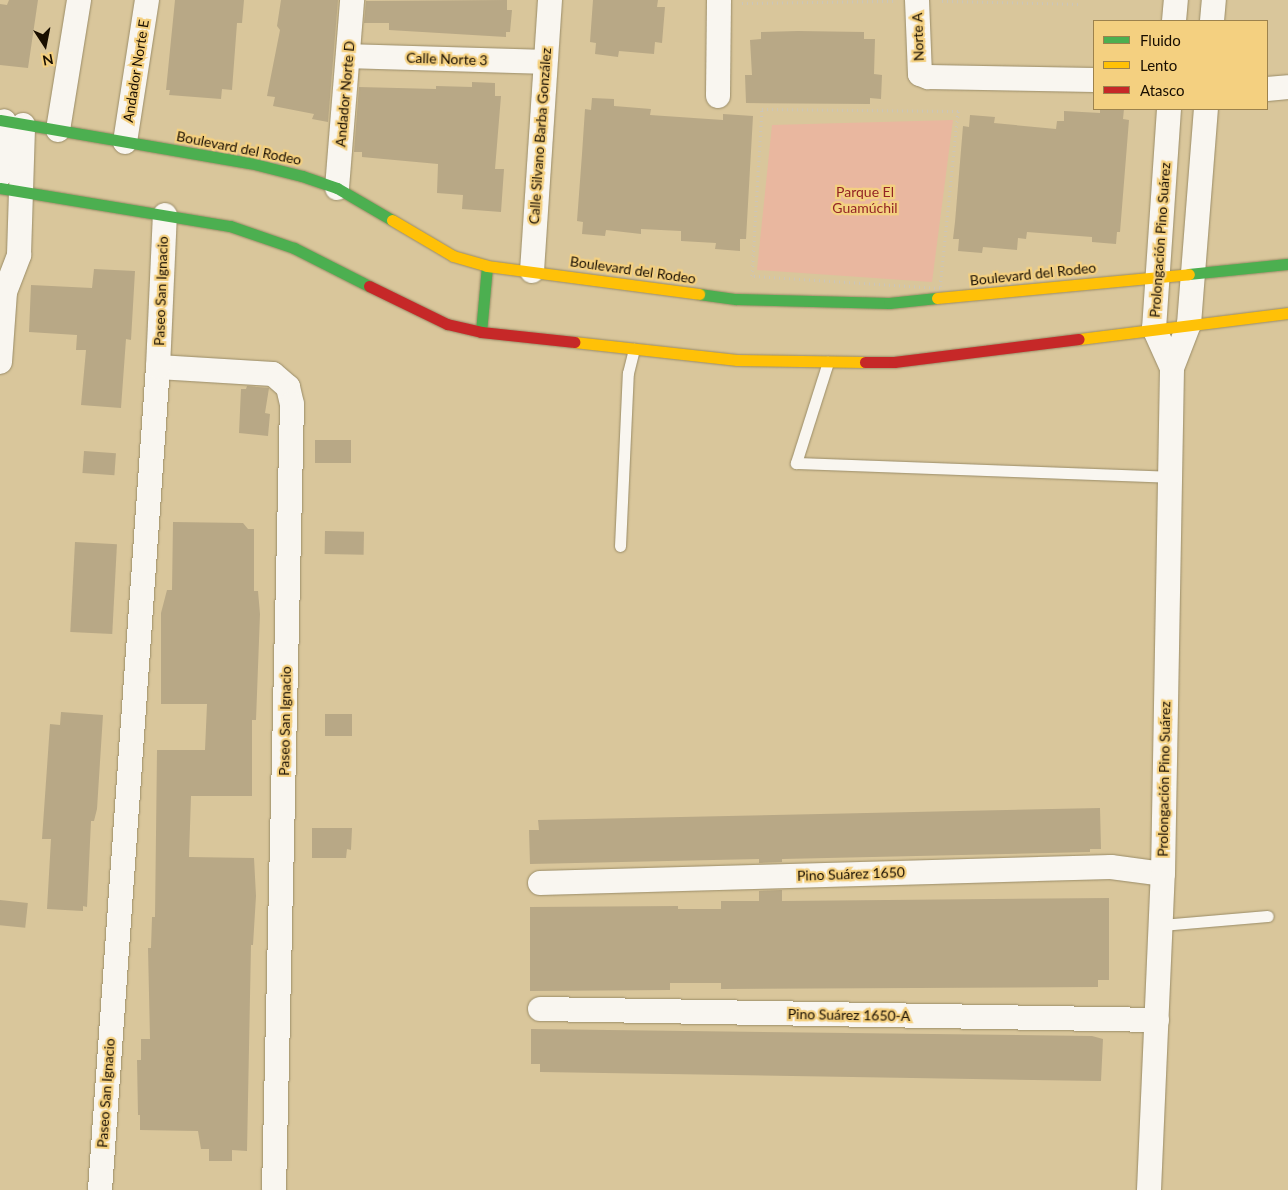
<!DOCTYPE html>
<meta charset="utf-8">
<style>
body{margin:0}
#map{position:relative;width:1288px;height:1190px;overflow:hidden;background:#d9c69b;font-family:Lato,sans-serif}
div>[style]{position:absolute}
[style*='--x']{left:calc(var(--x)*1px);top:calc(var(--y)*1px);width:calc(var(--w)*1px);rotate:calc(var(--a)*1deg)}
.green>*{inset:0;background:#e9b79f}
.building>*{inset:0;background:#b8a886;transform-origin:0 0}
.path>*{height:3px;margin-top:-1.5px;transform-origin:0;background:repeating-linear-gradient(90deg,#cbc5b9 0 1px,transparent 0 5px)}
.roads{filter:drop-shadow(0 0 1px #9a8c67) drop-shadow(0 0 1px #9a8c67)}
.lane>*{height:11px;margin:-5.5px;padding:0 5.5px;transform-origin:5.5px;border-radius:5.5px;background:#f9f6f0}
.street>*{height:24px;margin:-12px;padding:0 12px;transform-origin:12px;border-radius:12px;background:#f9f6f0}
.fast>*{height:11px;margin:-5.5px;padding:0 5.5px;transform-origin:5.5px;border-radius:5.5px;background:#4caf50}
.slow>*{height:11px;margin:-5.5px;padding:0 5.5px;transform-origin:5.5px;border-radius:5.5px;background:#ffc107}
.jam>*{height:11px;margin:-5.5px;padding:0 5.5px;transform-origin:5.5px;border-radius:5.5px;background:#c62828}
span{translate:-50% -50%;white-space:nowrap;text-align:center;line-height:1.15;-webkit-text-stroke:4.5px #f4d080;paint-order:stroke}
.street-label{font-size:14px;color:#180e00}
.park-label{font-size:14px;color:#922424}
.legend{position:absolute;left:1093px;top:20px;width:175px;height:90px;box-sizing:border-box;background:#f4d080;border:1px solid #9c824d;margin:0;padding:6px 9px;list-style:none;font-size:15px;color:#180e00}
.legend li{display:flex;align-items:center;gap:10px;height:25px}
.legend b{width:25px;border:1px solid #9c824d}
.north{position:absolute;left:20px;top:20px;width:50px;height:50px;-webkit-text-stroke:4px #f4d080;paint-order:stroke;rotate:169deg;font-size:14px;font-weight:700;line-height:20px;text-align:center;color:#180e00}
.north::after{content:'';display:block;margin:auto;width:18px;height:22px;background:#180e00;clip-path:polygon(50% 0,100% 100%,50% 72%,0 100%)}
</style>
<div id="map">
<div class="green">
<i style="clip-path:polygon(953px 120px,932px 282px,757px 270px,772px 125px)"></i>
</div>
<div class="building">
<i style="clip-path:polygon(9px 0,38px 0,28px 68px,0 65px,0 4px,7px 5px)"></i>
<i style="clip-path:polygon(175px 0,244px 0,242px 23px,237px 23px,232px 90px,222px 89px,221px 99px,169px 95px,170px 90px,166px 90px)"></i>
<i style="clip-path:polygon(281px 0,338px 0,328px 122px,312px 119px,314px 114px,273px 106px,275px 97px,267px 96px,280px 30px,277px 26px)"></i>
<i style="clip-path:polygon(507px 0,507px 10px,512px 10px,510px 32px,506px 32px,506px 37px,389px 30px,389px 23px,364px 23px,366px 1px)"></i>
<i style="clip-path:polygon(593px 0,658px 0,657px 7px,665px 7px,662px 43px,655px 42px,654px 54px,619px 51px,618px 57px,595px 54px,596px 43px,590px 42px)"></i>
<i style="clip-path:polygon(798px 31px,864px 32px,864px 39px,875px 39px,874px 74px,882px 75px,881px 99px,870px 98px,870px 104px,746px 103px,745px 75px,752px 75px,750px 40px,761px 39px,761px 32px)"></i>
<i style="clip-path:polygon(472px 82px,495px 83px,495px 96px,501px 96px,495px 169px,504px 169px,501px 212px,462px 209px,463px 195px,437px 193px,438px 164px,362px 157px,362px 152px,354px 152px,359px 87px,436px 89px,436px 86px,472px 87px)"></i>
<i style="clip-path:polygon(592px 98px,614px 99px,614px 106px,651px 109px,650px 115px,723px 120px,723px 114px,753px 116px,746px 239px,740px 239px,740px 251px,715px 249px,716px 243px,681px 241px,681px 231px,641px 229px,641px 234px,606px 230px,605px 236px,582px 234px,583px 222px,577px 221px,582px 154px,585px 109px,591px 110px)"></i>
<i style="clip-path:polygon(1100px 109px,1124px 109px,1123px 119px,1129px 120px,1120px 232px,1117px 232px,1116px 244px,1092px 242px,1092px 237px,1027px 232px,1026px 239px,1018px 238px,1017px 250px,983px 247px,982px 253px,958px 251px,959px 239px,953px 239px,955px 222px,963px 126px,969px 127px,970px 115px,995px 117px,994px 123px,1056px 129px,1057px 121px,1064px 121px,1064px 111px,1100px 113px)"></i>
<i style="clip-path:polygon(94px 269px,135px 271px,131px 340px,126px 339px,121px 408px,81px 405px,86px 350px,76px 350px,77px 335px,29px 332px,31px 285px,92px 288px)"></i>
<i style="clip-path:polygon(247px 386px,269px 388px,265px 413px,270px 414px,268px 436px,239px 433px,241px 389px,246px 389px)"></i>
<i style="left:315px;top:440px;width:36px;height:23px"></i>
<i style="left:84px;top:451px;width:32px;height:22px;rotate:4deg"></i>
<i style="clip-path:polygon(173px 522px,243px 523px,248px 529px,254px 529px,254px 591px,258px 591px,260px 614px,256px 720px,252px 720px,252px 796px,191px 796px,189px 857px,254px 858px,256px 896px,253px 945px,251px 945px,247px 1151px,232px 1150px,232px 1161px,209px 1161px,209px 1149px,201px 1149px,198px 1131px,140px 1130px,140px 1115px,138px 1115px,137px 1060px,141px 1060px,141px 1039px,150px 1039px,148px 948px,151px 948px,152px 917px,155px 917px,157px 750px,205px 750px,207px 704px,161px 704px,161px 613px,167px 590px,172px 590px)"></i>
<i style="left:325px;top:531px;width:39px;height:23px;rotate:1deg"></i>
<i style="left:75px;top:542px;width:42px;height:90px;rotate:3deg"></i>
<i style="clip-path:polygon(61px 712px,103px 715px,97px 809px,94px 821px,91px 821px,87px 907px,83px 906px,83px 911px,47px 909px,51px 839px,42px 839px,50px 724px,60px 725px)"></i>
<i style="left:325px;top:714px;width:27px;height:22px"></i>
<i style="clip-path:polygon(1100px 808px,1101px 849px,1090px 849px,1090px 852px,782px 859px,782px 862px,759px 863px,759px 859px,530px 864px,529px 830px,539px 830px,538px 820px)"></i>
<i style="clip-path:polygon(312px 828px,352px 828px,351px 850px,347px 849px,346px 858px,312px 858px)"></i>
<i style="clip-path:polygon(782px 890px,782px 901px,1109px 898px,1109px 980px,1098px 980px,1098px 987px,721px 989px,721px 983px,670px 983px,670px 990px,530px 991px,530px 907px,678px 906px,678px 909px,721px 909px,721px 901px,759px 901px,759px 891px)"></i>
<i style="left:0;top:900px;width:28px;height:25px;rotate:6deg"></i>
<i style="clip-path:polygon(531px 1029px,1092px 1036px,1103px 1039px,1101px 1081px,540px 1072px,540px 1064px,531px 1064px)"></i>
</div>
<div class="path">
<i style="--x:942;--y:1;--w:139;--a:1.2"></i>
<i style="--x:742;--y:3;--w:151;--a:-0.8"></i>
<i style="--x:762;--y:109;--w:196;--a:0.6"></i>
<i style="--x:958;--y:111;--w:178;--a:95.8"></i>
<i style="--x:940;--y:288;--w:188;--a:-176.3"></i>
<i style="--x:752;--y:276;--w:167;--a:-86.6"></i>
</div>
<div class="roads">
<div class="lane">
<i style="--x:828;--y:362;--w:106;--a:107.6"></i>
<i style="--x:796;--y:463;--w:374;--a:2.1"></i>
<i style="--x:620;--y:546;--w:173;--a:-87.4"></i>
<i style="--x:628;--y:373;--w:25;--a:-76"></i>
<i style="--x:1161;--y:925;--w:107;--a:-4.8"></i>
</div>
<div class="street">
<i style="--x:917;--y:0;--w:74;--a:87.7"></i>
<i style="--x:920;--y:74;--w:9;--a:21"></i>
<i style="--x:928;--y:77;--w:166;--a:1"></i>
<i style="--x:1174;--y:21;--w:21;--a:-85"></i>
<i style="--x:1212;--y:21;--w:21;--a:-85"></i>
<i style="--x:348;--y:56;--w:197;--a:1.7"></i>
<i style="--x:1267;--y:89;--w:21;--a:-5"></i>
<i style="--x:718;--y:96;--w:96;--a:-89.4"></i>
<i style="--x:1169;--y:109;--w:220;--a:93.9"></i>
<i style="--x:1154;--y:328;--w:44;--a:65.8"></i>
<i style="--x:58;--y:130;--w:132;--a:-80.8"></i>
<i style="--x:125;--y:142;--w:144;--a:-81.2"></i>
<i style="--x:0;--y:175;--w:54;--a:-85.8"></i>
<i style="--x:337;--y:188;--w:189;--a:-85.4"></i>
<i style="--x:532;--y:271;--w:272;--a:-86.2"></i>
<i style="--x:0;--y:362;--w:70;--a:-85.9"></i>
<i style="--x:5;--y:292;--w:40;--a:-69"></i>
<i style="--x:19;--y:255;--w:130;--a:-88.2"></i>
<i style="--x:158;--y:367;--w:115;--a:3.5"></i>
<i style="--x:273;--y:374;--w:20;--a:41"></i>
<i style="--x:288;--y:387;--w:17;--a:77"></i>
<i style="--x:292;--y:404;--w:786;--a:91.31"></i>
<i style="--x:540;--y:883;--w:571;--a:-1.61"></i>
<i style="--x:1111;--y:867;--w:52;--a:7.7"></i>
<i style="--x:540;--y:1009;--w:617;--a:1.02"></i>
<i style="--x:100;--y:1190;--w:825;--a:-85.97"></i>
<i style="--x:158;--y:367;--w:152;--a:-87.4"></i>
<i style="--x:1149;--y:1190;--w:316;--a:-87.5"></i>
<i style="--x:1163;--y:874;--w:506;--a:-88.98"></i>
<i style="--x:1172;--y:368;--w:47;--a:-68.9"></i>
<i style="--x:1189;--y:324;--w:216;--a:-85.5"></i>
</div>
<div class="fast">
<i style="--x:0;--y:120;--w:254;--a:9.8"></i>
<i style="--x:250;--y:163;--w:54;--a:14"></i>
<i style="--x:302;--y:176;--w:37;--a:19"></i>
<i style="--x:337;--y:188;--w:64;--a:30.2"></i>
<i style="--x:0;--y:188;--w:233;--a:9.4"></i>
<i style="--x:230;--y:226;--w:68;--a:19"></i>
<i style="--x:294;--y:248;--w:84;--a:26.9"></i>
<i style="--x:1189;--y:274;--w:100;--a:-5.8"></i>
<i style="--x:699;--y:294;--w:37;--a:8"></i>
<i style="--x:736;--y:299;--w:153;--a:1.5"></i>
<i style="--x:889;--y:303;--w:48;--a:-5.9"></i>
<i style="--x:481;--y:332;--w:66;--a:-84.8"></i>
</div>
<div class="slow">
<i style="--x:392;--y:220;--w:71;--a:30.5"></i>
<i style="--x:453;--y:256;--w:35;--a:16"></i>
<i style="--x:487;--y:266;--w:214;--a:7.5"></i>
<i style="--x:937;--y:298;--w:253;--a:-5.4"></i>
<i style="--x:1079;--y:339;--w:211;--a:-7.1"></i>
<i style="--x:574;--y:342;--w:164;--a:6.3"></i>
<i style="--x:737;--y:360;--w:128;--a:0.9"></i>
</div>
<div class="jam">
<i style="--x:369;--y:286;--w:87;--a:26"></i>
<i style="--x:447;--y:324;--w:35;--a:13"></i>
<i style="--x:481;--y:332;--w:94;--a:6.1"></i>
<i style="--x:865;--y:362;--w:29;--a:0"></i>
<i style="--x:894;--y:362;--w:186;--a:-7.1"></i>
</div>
</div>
<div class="street-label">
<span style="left:918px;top:37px;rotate:-92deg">Norte A</span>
<span style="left:447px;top:59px;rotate:2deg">Calle Norte 3</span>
<span style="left:136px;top:71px;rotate:-81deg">Andador Norte E</span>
<span style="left:345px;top:94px;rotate:-85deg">Andador Norte D</span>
<span style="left:540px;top:136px;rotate:-86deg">Calle Silvano Barba González</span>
<span style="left:239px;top:148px;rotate:11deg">Boulevard del Rodeo</span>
<span style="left:1160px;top:240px;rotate:-86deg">Prolongación Pino Suárez</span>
<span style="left:633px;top:270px;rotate:8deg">Boulevard del Rodeo</span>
<span style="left:1033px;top:274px;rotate:-6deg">Boulevard del Rodeo</span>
<span style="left:161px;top:291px;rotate:-88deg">Paseo San Ignacio</span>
<span style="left:285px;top:721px;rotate:-89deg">Paseo San Ignacio</span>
<span style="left:1164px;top:779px;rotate:-89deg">Prolongación Pino Suárez</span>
<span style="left:851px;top:874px;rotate:-2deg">Pino Suárez 1650</span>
<span style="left:849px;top:1015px;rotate:1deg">Pino Suárez 1650-A</span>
<span style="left:106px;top:1093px;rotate:-86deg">Paseo San Ignacio</span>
</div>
<div class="park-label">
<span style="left:865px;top:200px">Parque El<br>Guamúchil</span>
</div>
<ul class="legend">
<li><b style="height:6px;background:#4caf50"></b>Fluido</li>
<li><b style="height:6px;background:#ffc107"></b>Lento</li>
<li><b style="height:6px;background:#c62828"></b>Atasco</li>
</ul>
<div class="north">N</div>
</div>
